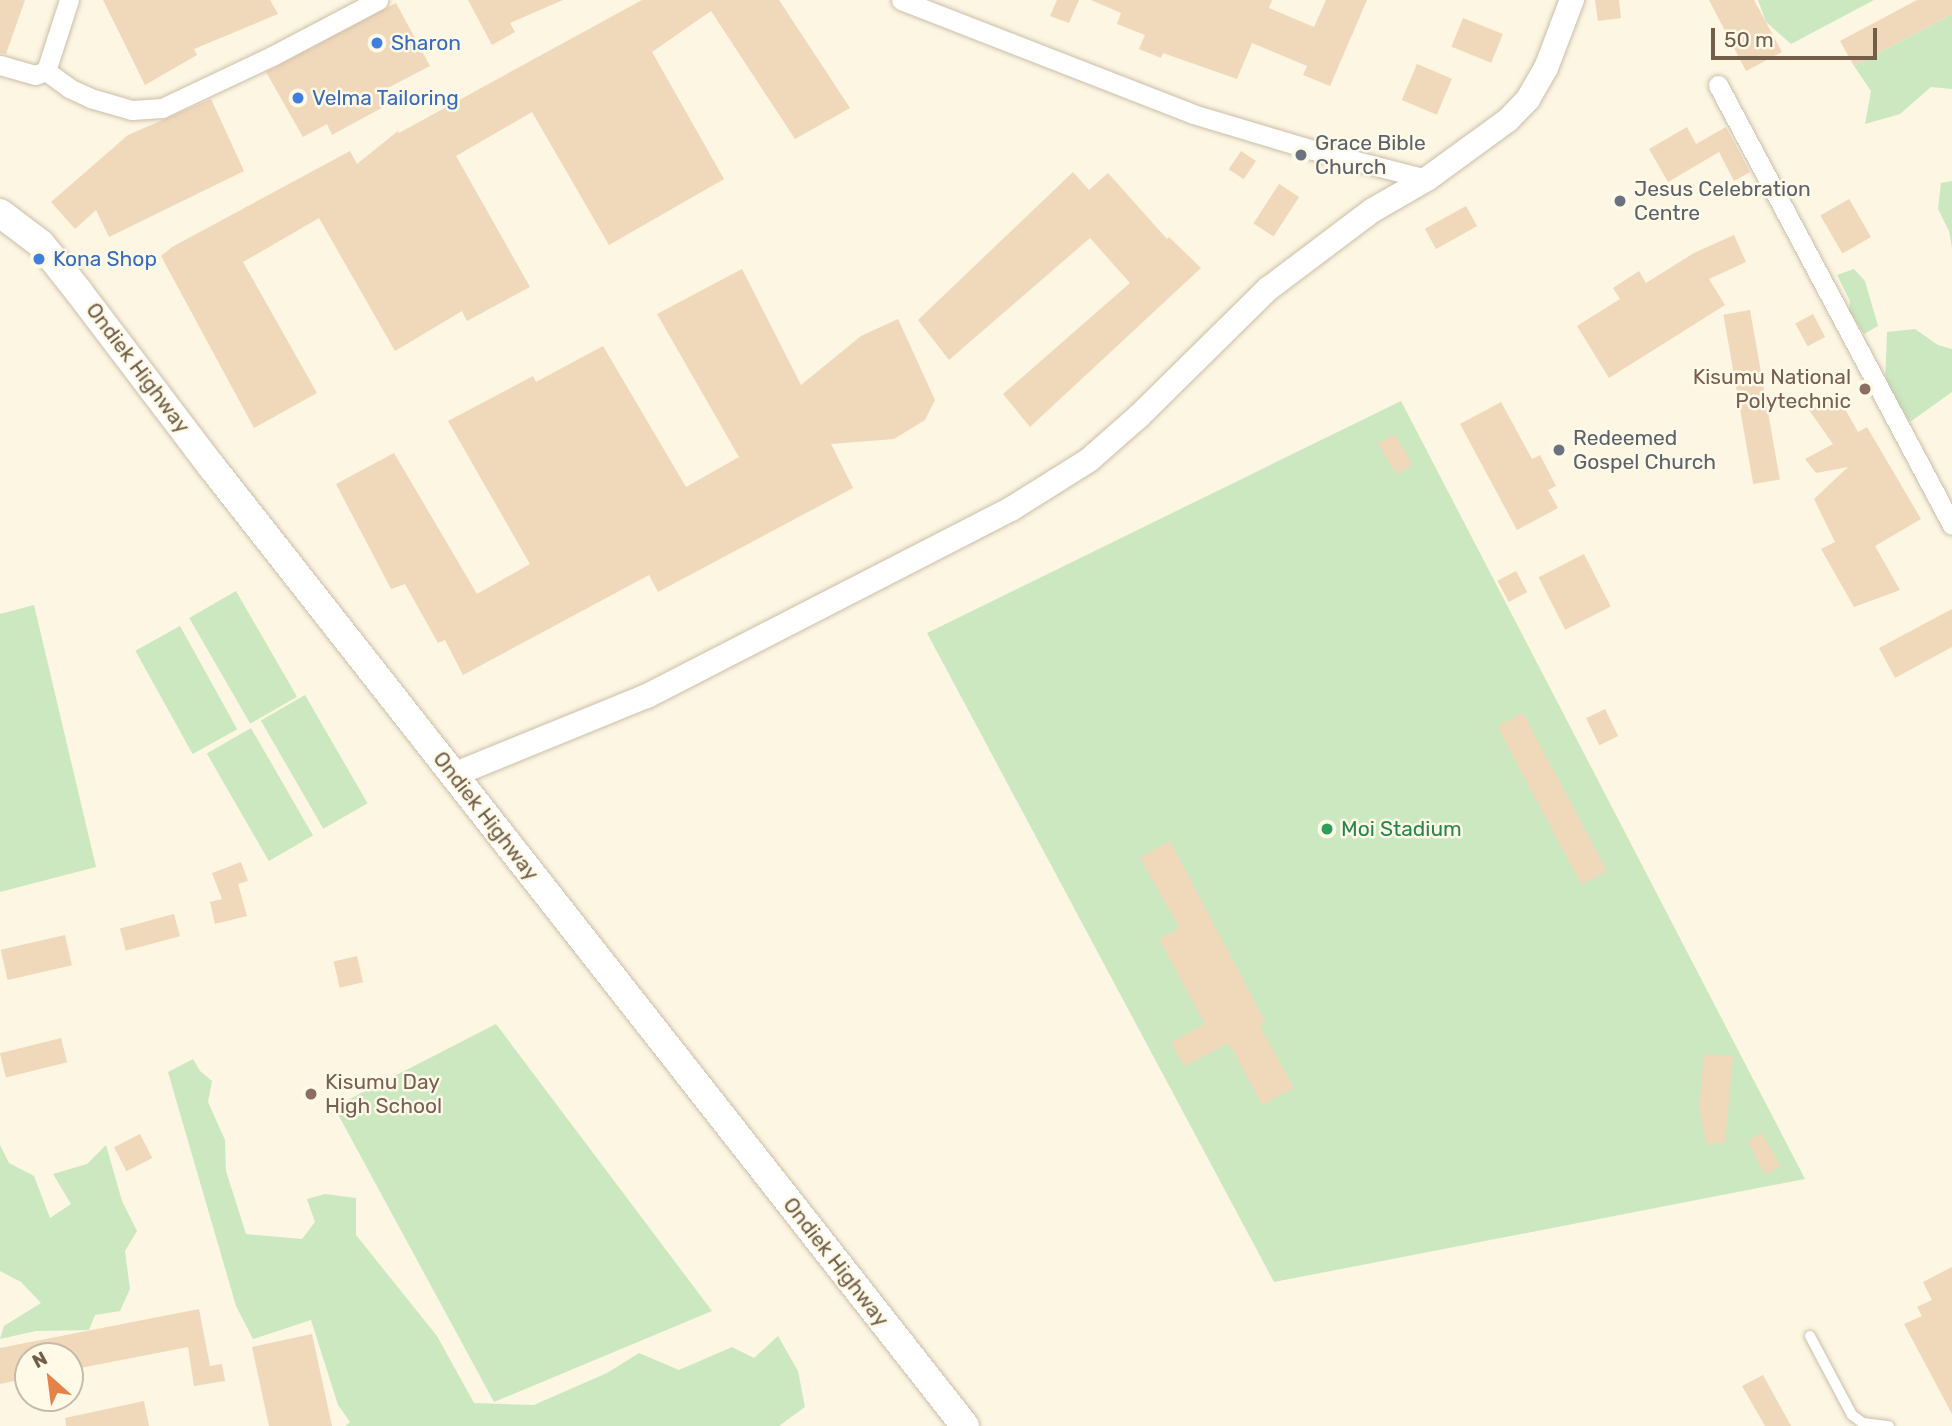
<!DOCTYPE html>
<style>
body{margin:0}
#map{position:relative;width:1952px;height:1426px;overflow:hidden;background:#fcf6e2;font-family:Rubik,sans-serif}
div>[style]{position:absolute}
[style*='--x']{left:calc(var(--x)*1px);top:calc(var(--y)*1px);width:calc(var(--w)*1px);rotate:calc(var(--a)*1deg)}
.green>*{inset:0;background:#cbe8c1;transform-origin:0 0}
.building>*{inset:0;background:#f0d8ba;transform-origin:0 0}
.roads{filter:drop-shadow(0 0 2px #ccbea9) drop-shadow(0 0 2px #ccbea9)}
.service>*{height:10px;margin:-5px;padding:0 5px;transform-origin:5px;border-radius:5px;background:#fff}
.minor>*{height:19px;margin:-9.5px;padding:0 9.5px;transform-origin:9.5px;border-radius:9.5px;background:#fff}
.tertiary>*{height:24px;margin:-12px;padding:0 12px;transform-origin:12px;border-radius:12px;background:#fff}
.secondary>*{height:28px;margin:-14px;padding:0 14px;transform-origin:14px;border-radius:14px;background:#fff}
.dots>*{width:19px;height:19px;translate:-50% -50%;box-sizing:border-box;border:4px solid #fff9e8;border-radius:50%}
span{translate:-50% -50%;white-space:nowrap;text-align:center;line-height:1.15;-webkit-text-stroke:5px #fff9e8;paint-order:stroke}
.shop-label{font-size:21px;color:#366cbe}
.left{translate:0 -50%;text-align:left}
.worship-label{font-size:21px;color:#5b616d}
.street-label{font-size:21px;color:#725e49}
.education-label{font-size:21px;color:#785e54}
.right{translate:-100% -50%;text-align:right}
.leisure-label{font-size:21px;color:#27864d}
.north{position:absolute;left:14px;top:1342px;width:70px;height:70px;box-sizing:border-box;background:#fff9e8;border:2px solid #c7bba8;border-radius:50%;rotate:332deg;font-size:19px;font-weight:700;line-height:28px;text-align:center;color:#725e49}
.north::after{content:'';display:block;margin:auto;width:24px;height:32px;background:#e48349;clip-path:polygon(50% 0,100% 100%,50% 72%,0 100%)}
.scale{position:absolute;left:1711px;top:28px;width:166px;height:32px;box-sizing:border-box;border:4px solid #725e49;border-top:0;padding-left:9px;font-size:21px;line-height:24px;white-space:nowrap;color:#725e49;-webkit-text-stroke:5px #fff9e8;paint-order:stroke}
</style>
<div id="map">
<div class="green">
<i style="clip-path:polygon(1758px 0,1874px 0,1791px 44px,1766px 22px)"></i>
<i style="clip-path:polygon(1952px 14px,1952px 89px,1931px 87px,1900px 114px,1865px 124px,1871px 91px,1854px 66px)"></i>
<i style="clip-path:polygon(1952px 181px,1952px 248px,1949px 231px,1938px 209px,1941px 183px)"></i>
<i style="clip-path:polygon(1854px 269px,1865px 281px,1878px 326px,1864px 334px,1849px 311px,1850px 301px,1837px 275px)"></i>
<i style="clip-path:polygon(1915px 329px,1938px 345px,1952px 349px,1952px 392px,1910px 422px,1885px 384px,1887px 332px)"></i>
<i style="clip-path:polygon(1401px 401px,1805px 1179px,1274px 1282px,927px 633px)"></i>
<i style="left:236px;top:591px;width:122px;height:54px;rotate:60deg"></i>
<i style="clip-path:polygon(34px 605px,96px 867px,0 892px,0 614px)"></i>
<i style="left:180px;top:626px;width:118px;height:51px;rotate:61deg"></i>
<i style="left:305px;top:695px;width:125px;height:51px;rotate:60deg"></i>
<i style="left:251px;top:728px;width:124px;height:51px;rotate:60deg"></i>
<i style="clip-path:polygon(496px 1024px,712px 1311px,494px 1402px,334px 1107px)"></i>
<i style="clip-path:polygon(193px 1059px,200px 1071px,212px 1081px,208px 1102px,225px 1140px,226px 1171px,246px 1234px,302px 1239px,315px 1222px,307px 1199px,325px 1194px,356px 1198px,356px 1235px,437px 1336px,474px 1403px,534px 1405px,607px 1373px,639px 1353px,679px 1370px,732px 1347px,754px 1358px,778px 1336px,798px 1371px,805px 1407px,779px 1426px,345px 1426px,350px 1422px,338px 1405px,311px 1320px,253px 1339px,236px 1306px,168px 1072px)"></i>
<i style="clip-path:polygon(0 1145px,9px 1163px,34px 1176px,50px 1218px,71px 1204px,53px 1174px,87px 1164px,106px 1145px,122px 1201px,137px 1231px,125px 1251px,130px 1289px,120px 1311px,95px 1315px,89px 1330px,36px 1331px,0 1339px,4px 1326px,41px 1303px,21px 1282px,0 1271px)"></i>
</div>
<div class="building">
<i style="clip-path:polygon(0 0,25px 0,6px 54px,0 53px)"></i>
<i style="clip-path:polygon(103px 0,270px 0,278px 14px,194px 49px,197px 55px,145px 85px)"></i>
<i style="clip-path:polygon(468px 0,563px 0,510px 23px,515px 32px,492px 45px)"></i>
<i style="clip-path:polygon(642px 0,779px 0,850px 108px,795px 139px,711px 11px,652px 52px,724px 179px,609px 245px,532px 112px,456px 156px,530px 287px,467px 321px,462px 311px,395px 351px,319px 218px,243px 262px,317px 393px,254px 428px,161px 256px,172px 247px,350px 151px,357px 164px,398px 131px,399px 133px)"></i>
<i style="clip-path:polygon(1057px 0,1079px 0,1069px 23px,1050px 16px)"></i>
<i style="clip-path:polygon(1091px 0,1272px 0,1269px 8px,1314px 27px,1326px 0,1367px 0,1330px 86px,1303px 75px,1307px 66px,1252px 43px,1237px 79px,1163px 53px,1161px 58px,1139px 49px,1145px 35px,1117px 24px,1121px 13px)"></i>
<i style="clip-path:polygon(1595px 0,1619px 0,1621px 18px,1598px 21px)"></i>
<i style="clip-path:polygon(1709px 0,1754px 0,1782px 52px,1746px 71px)"></i>
<i style="clip-path:polygon(1917px 0,1952px 0,1952px 14px,1854px 66px,1840px 41px)"></i>
<i style="clip-path:polygon(396px 3px,430px 66px,378px 93px,385px 106px,332px 135px,327px 124px,303px 137px,266px 72px)"></i>
<i style="left:1463px;top:18px;width:43px;height:31px;rotate:22deg"></i>
<i style="left:1417px;top:64px;width:38px;height:39px;rotate:23deg"></i>
<i style="clip-path:polygon(211px 99px,244px 171px,109px 237px,96px 210px,75px 229px,51px 202px,128px 135px)"></i>
<i style="clip-path:polygon(1687px 127px,1696px 144px,1726px 127px,1750px 172px,1734px 181px,1719px 152px,1668px 182px,1649px 149px)"></i>
<i style="left:1241px;top:151px;width:18px;height:22px;rotate:34deg"></i>
<i style="clip-path:polygon(1073px 172px,1089px 190px,1108px 173px,1167px 239px,1169px 237px,1201px 268px,1030px 427px,1003px 394px,1130px 283px,1090px 238px,949px 360px,918px 320px)"></i>
<i style="left:1279px;top:184px;width:24px;height:47px;rotate:33deg"></i>
<i style="left:1849px;top:199px;width:44px;height:33px;rotate:60deg"></i>
<i style="left:1466px;top:206px;width:23px;height:47px;rotate:61deg"></i>
<i style="clip-path:polygon(1734px 235px,1746px 262px,1709px 279px,1725px 305px,1609px 378px,1577px 326px,1620px 299px,1613px 288px,1639px 271px,1646px 283px,1694px 253px)"></i>
<i style="clip-path:polygon(742px 269px,801px 385px,861px 336px,898px 319px,935px 400px,925px 420px,894px 439px,831px 444px,853px 488px,658px 592px,649px 575px,463px 675px,445px 640px,438px 643px,405px 584px,391px 589px,336px 484px,394px 453px,477px 594px,530px 564px,448px 421px,533px 376px,536px 382px,603px 346px,686px 487px,739px 457px,657px 314px)"></i>
<i style="left:1750px;top:310px;width:172px;height:27px;rotate:80deg"></i>
<i style="left:1813px;top:314px;width:26px;height:20px;rotate:62deg"></i>
<i style="clip-path:polygon(1837px 395px,1858px 432px,1867px 427px,1921px 519px,1875px 546px,1900px 590px,1854px 607px,1821px 549px,1835px 542px,1814px 499px,1848px 467px,1816px 473px,1805px 459px,1833px 444px,1809px 410px)"></i>
<i style="clip-path:polygon(1501px 402px,1532px 459px,1540px 455px,1556px 486px,1548px 490px,1558px 508px,1517px 530px,1460px 424px)"></i>
<i style="left:1394px;top:434px;width:36px;height:19px;rotate:58deg"></i>
<i style="left:1584px;top:554px;width:59px;height:51px;rotate:63deg"></i>
<i style="left:1516px;top:571px;width:24px;height:21px;rotate:62deg"></i>
<i style="clip-path:polygon(1952px 609px,1952px 647px,1895px 678px,1879px 648px)"></i>
<i style="left:1605px;top:709px;width:30px;height:21px;rotate:64deg"></i>
<i style="left:1523px;top:713px;width:179px;height:29px;rotate:62deg"></i>
<i style="clip-path:polygon(1170px 841px,1266px 1023px,1260px 1026px,1294px 1088px,1262px 1105px,1229px 1043px,1184px 1066px,1171px 1042px,1205px 1024px,1159px 939px,1180px 928px,1140px 858px)"></i>
<i style="clip-path:polygon(241px 862px,248px 881px,238px 884px,247px 916px,215px 924px,210px 902px,222px 899px,212px 873px)"></i>
<i style="left:174px;top:914px;width:23px;height:56px;rotate:75deg"></i>
<i style="left:65px;top:935px;width:31px;height:66px;rotate:77deg"></i>
<i style="left:357px;top:956px;width:27px;height:24px;rotate:77deg"></i>
<i style="left:61px;top:1038px;width:25px;height:63px;rotate:76deg"></i>
<i style="clip-path:polygon(1704px 1054px,1733px 1056px,1725px 1142px,1707px 1145px,1699px 1108px)"></i>
<i style="left:1762px;top:1133px;width:38px;height:17px;rotate:61deg"></i>
<i style="left:140px;top:1134px;width:27px;height:29px;rotate:63deg"></i>
<i style="clip-path:polygon(1952px 1267px,1952px 1414px,1904px 1324px,1922px 1316px,1917px 1307px,1932px 1300px,1923px 1282px)"></i>
<i style="clip-path:polygon(199px 1309px,210px 1366px,222px 1364px,225px 1381px,194px 1386px,188px 1347px,70px 1370px,70px 1356px,28px 1356px,28px 1378px,0 1384px,0 1348px)"></i>
<i style="clip-path:polygon(312px 1334px,332px 1426px,269px 1426px,252px 1347px)"></i>
<i style="clip-path:polygon(1763px 1375px,1791px 1426px,1765px 1426px,1742px 1386px)"></i>
<i style="clip-path:polygon(144px 1401px,149px 1426px,66px 1426px,65px 1418px)"></i>
</div>
<div class="roads">
<div class="service">
<i style="--x:1810;--y:1336;--w:89;--a:62"></i>
<i style="--x:1852;--y:1415;--w:14;--a:36"></i>
<i style="--x:1863;--y:1423;--w:26;--a:7"></i>
</div>
<div class="minor">
<i style="--x:901;--y:0;--w:313;--a:21.3"></i>
<i style="--x:1193;--y:114;--w:125;--a:16.7"></i>
<i style="--x:1313;--y:150;--w:118;--a:14.3"></i>
<i style="--x:0;--y:65;--w:36;--a:16"></i>
<i style="--x:35;--y:75;--w:12;--a:-20"></i>
<i style="--x:46;--y:71;--w:75;--a:-72.1"></i>
<i style="--x:46;--y:71;--w:29;--a:36"></i>
<i style="--x:69;--y:88;--w:23;--a:25"></i>
<i style="--x:90;--y:98;--w:44;--a:15.9"></i>
<i style="--x:132;--y:110;--w:30;--a:-4"></i>
<i style="--x:162;--y:108;--w:122;--a:-25.3"></i>
<i style="--x:272;--y:56;--w:120;--a:-27.8"></i>
<i style="--x:1718;--y:85;--w:498;--a:62"></i>
</div>
<div class="tertiary">
<i style="--x:453;--y:775;--w:209;--a:-22.2"></i>
<i style="--x:647;--y:696;--w:409;--a:-27.2"></i>
<i style="--x:1011;--y:509;--w:92;--a:-32.1"></i>
<i style="--x:1089;--y:460;--w:67;--a:-41.3"></i>
<i style="--x:1139;--y:416;--w:181;--a:-44.6"></i>
<i style="--x:1268;--y:289;--w:131;--a:-37"></i>
<i style="--x:1373;--y:210;--w:62;--a:-29.9"></i>
<i style="--x:1427;--y:179;--w:100;--a:-36.1"></i>
<i style="--x:1508;--y:120;--w:29;--a:-46"></i>
<i style="--x:1528;--y:99;--w:36;--a:-60"></i>
<i style="--x:1546;--y:68;--w:73;--a:-69.1"></i>
</div>
<div class="secondary">
<i style="--x:0;--y:213;--w:51;--a:37.1"></i>
<i style="--x:41;--y:244;--w:61;--a:51.6"></i>
<i style="--x:79;--y:292;--w:220;--a:52.8"></i>
<i style="--x:212;--y:467;--w:1219;--a:51.86"></i>
</div>
</div>
<div class="dots">
<i style="left:377px;top:43px;background:#3f7fe0"></i>
<i style="left:298px;top:98px;background:#3f7fe0"></i>
<i style="left:1301px;top:155px;background:#6b7280"></i>
<i style="left:1620px;top:201px;background:#6b7280"></i>
<i style="left:39px;top:259px;background:#3f7fe0"></i>
<i style="left:1865px;top:389px;background:#8d6e63"></i>
<i style="left:1559px;top:450px;background:#6b7280"></i>
<i style="left:1327px;top:829px;background:#2e9e5b"></i>
<i style="left:311px;top:1094px;background:#8d6e63"></i>
</div>
<div class="shop-label">
<span class="left" style="left:391px;top:43px">Sharon</span>
<span class="left" style="left:312px;top:98px">Velma Tailoring</span>
<span class="left" style="left:53px;top:259px">Kona Shop</span>
</div>
<div class="worship-label">
<span class="left" style="left:1315px;top:155px">Grace Bible<br>Church</span>
<span class="left" style="left:1634px;top:201px">Jesus Celebration<br>Centre</span>
<span class="left" style="left:1573px;top:450px">Redeemed<br>Gospel Church</span>
</div>
<div class="street-label">
<span style="left:138px;top:368px;rotate:53deg">Ondiek Highway</span>
<span style="left:486px;top:816px;rotate:52deg">Ondiek Highway</span>
<span style="left:836px;top:1262px;rotate:52deg">Ondiek Highway</span>
</div>
<div class="education-label">
<span class="right" style="left:1851px;top:389px">Kisumu National<br>Polytechnic</span>
<span class="left" style="left:325px;top:1094px">Kisumu Day<br>High School</span>
</div>
<div class="leisure-label">
<span class="left" style="left:1341px;top:829px">Moi Stadium</span>
</div>
<div class="north">N</div>
<div class="scale">50 m</div>
</div>
